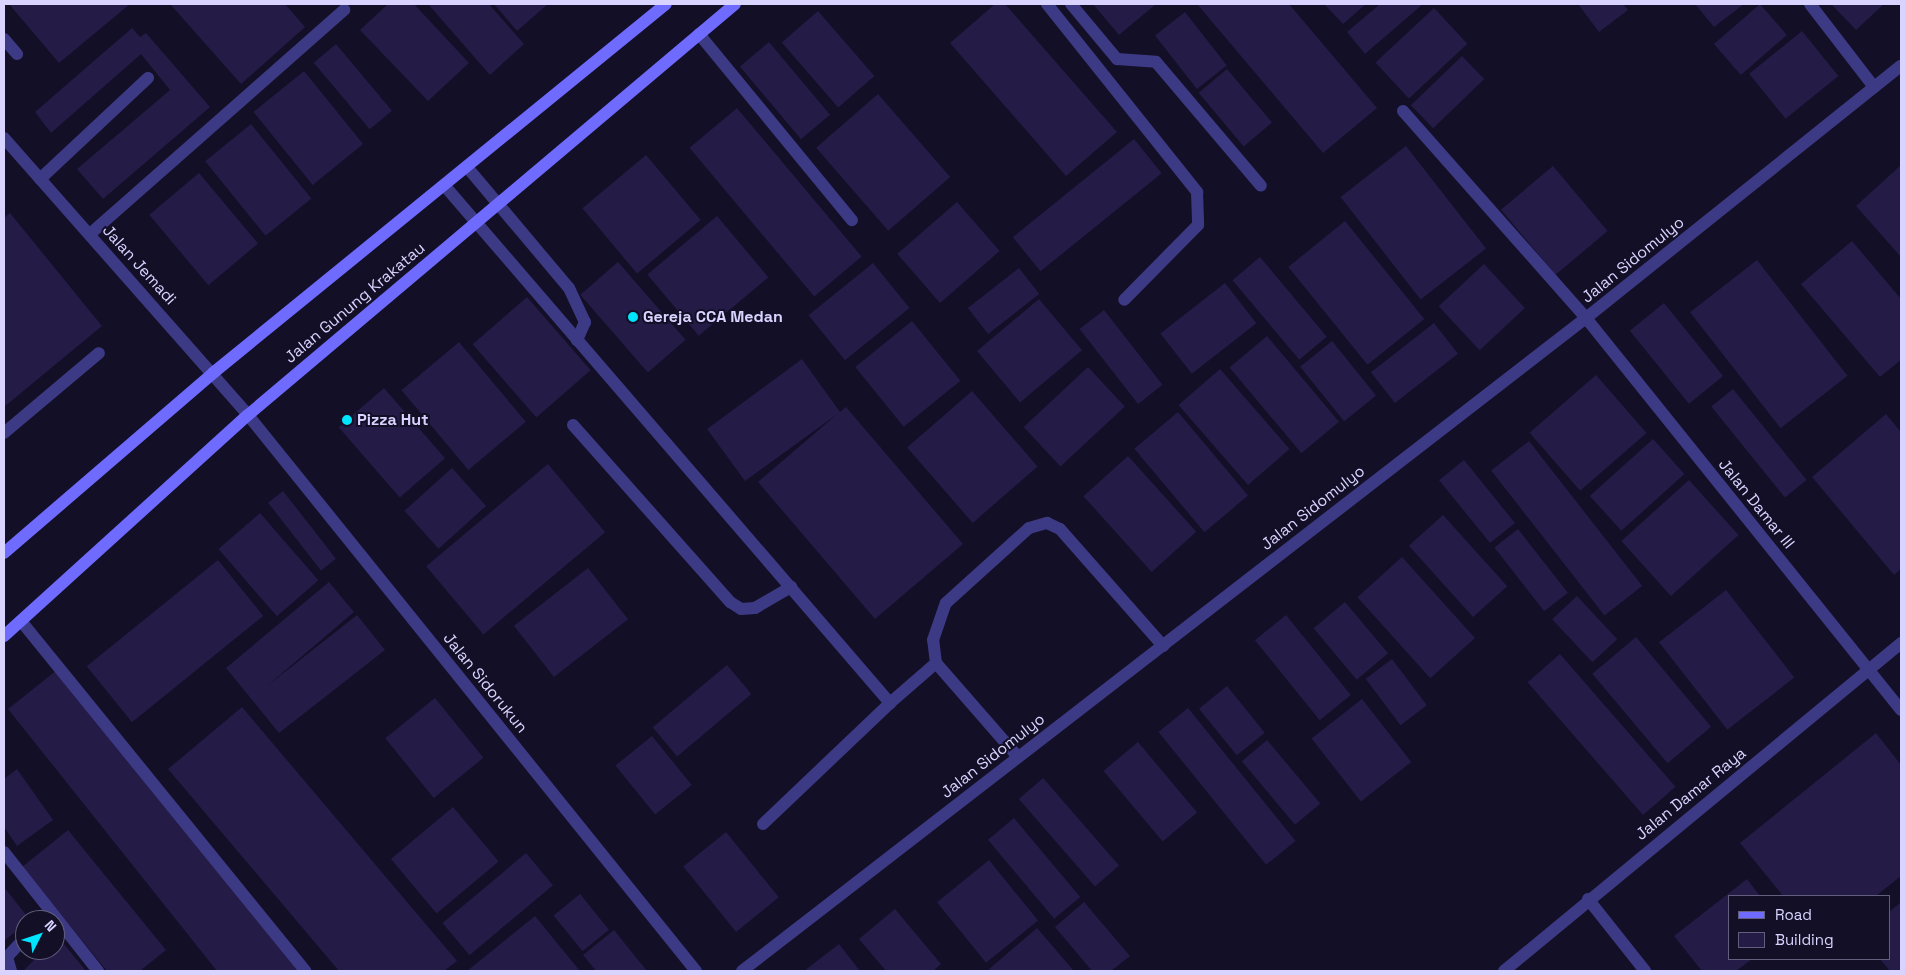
<!DOCTYPE html>
<style>
body{margin:0}
#map{position:relative;width:1905px;height:975px;overflow:hidden;background:#130f26;font-family:"Space Grotesk",sans-serif}
div>[style]{position:absolute}
[style*='--x']{left:calc(var(--x)*1px);top:calc(var(--y)*1px);width:calc(var(--w)*1px);rotate:calc(var(--a)*1deg)}
.building>*{inset:0;background:#241b47;transform-origin:0 0}
.service>*{height:12px;margin:-6px;padding:0 6px;transform-origin:6px;border-radius:6px;background:#3d3a85}
.minor>*{height:12px;margin:-6px;padding:0 6px;transform-origin:6px;border-radius:6px;background:#3d3a85}
.tertiary>*{height:12px;margin:-6px;padding:0 6px;transform-origin:6px;border-radius:6px;background:#3d3a85}
.secondary>*{height:12px;margin:-6px;padding:0 6px;transform-origin:6px;border-radius:6px;background:#6f6bff}
.dots>*{width:14px;height:14px;translate:-50% -50%;box-sizing:border-box;border:2px solid #130f26;border-radius:50%}
span{translate:-50% -50%;white-space:nowrap;text-align:center;line-height:1.15;-webkit-text-stroke:4px #130f26;paint-order:stroke}
.street-label{font-size:16px;color:#d9d4ff}
.poi-label{font-size:16px;color:#d9d4ff;font-weight:700}
.left{translate:0 -50%;text-align:left}
.frame{position:absolute;inset:0;border:5px solid #d9d4ff;pointer-events:none}
.legend{position:absolute;left:1728px;top:895px;width:162px;height:65px;box-sizing:border-box;background:#130f26;border:1px solid #625e7d;margin:0;padding:6px 9px;list-style:none;font-size:15px;color:#d9d4ff}
.legend li{display:flex;align-items:center;gap:10px;height:25px}
.legend b{width:25px;border:1px solid #625e7d}
.north{position:absolute;left:15px;top:910px;width:50px;height:50px;box-sizing:border-box;background:#130f26;border:1px solid #625e7d;border-radius:50%;rotate:49deg;font-size:14px;font-weight:700;line-height:20px;text-align:center;color:#d9d4ff}
.north::after{content:'';display:block;margin:auto;width:18px;height:22px;background:#00e5ff;clip-path:polygon(50% 0,100% 100%,50% 72%,0 100%)}
</style>
<div id="map">
<div class="building">
<i style="clip-path:polygon(9px 4px,130px 4px,59px 63px)"></i>
<i style="clip-path:polygon(170px 4px,285px 4px,305px 27px,241px 84px)"></i>
<i style="clip-path:polygon(388px 4px,414px 4px,469px 63px,428px 101px,360px 30px)"></i>
<i style="clip-path:polygon(428px 4px,489px 4px,524px 44px,490px 75px)"></i>
<i style="clip-path:polygon(494px 4px,548px 4px,517px 31px)"></i>
<i style="clip-path:polygon(995px 4px,1005px 4px,1117px 132px,1066px 176px,950px 43px)"></i>
<i style="clip-path:polygon(1093px 4px,1156px 4px,1119px 35px)"></i>
<i style="clip-path:polygon(1197px 4px,1289px 4px,1377px 108px,1323px 153px)"></i>
<i style="clip-path:polygon(1324px 4px,1366px 4px,1343px 24px)"></i>
<i style="clip-path:polygon(1380px 4px,1423px 4px,1365px 54px,1347px 32px)"></i>
<i style="clip-path:polygon(1578px 4px,1623px 4px,1628px 10px,1599px 32px)"></i>
<i style="clip-path:polygon(1695px 4px,1744px 4px,1714px 27px)"></i>
<i style="left:1760px;top:4px;width:41px;height:61px;rotate:49deg"></i>
<i style="clip-path:polygon(1831px 4px,1884px 4px,1856px 30px)"></i>
<i style="left:1434px;top:8px;width:49px;height:80px;rotate:47deg"></i>
<i style="left:818px;top:11px;width:86px;height:48px;rotate:49deg"></i>
<i style="left:1185px;top:12px;width:68px;height:38px;rotate:52deg"></i>
<i style="clip-path:polygon(132px 28px,140px 37px,146px 33px,210px 107px,103px 199px,77px 169px,170px 90px,141px 54px,51px 133px,35px 112px)"></i>
<i style="left:1802px;top:31px;width:58px;height:68px;rotate:51deg"></i>
<i style="left:769px;top:42px;width:95px;height:38px;rotate:50deg"></i>
<i style="left:336px;top:44px;width:87px;height:29px;rotate:50deg"></i>
<i style="left:1462px;top:56px;width:32px;height:71px;rotate:46deg"></i>
<i style="left:1227px;top:69px;width:70px;height:37px;rotate:50deg"></i>
<i style="left:304px;top:71px;width:94px;height:65px;rotate:51deg"></i>
<i style="left:878px;top:94px;width:110px;height:82px;rotate:49deg"></i>
<i style="left:737px;top:108px;width:194px;height:62px;rotate:50deg"></i>
<i style="left:251px;top:124px;width:96px;height:59px;rotate:51deg"></i>
<i style="left:1134px;top:139px;width:44px;height:156px;rotate:51deg"></i>
<i style="left:1406px;top:146px;width:130px;height:83px;rotate:52deg"></i>
<i style="left:646px;top:155px;width:85px;height:83px;rotate:50deg"></i>
<i style="clip-path:polygon(1901px 165px,1901px 257px,1856px 206px)"></i>
<i style="left:1553px;top:166px;width:85px;height:68px;rotate:50deg"></i>
<i style="left:199px;top:173px;width:92px;height:65px;rotate:50deg"></i>
<i style="left:957px;top:202px;width:65px;height:79px;rotate:49deg"></i>
<i style="clip-path:polygon(10px 213px,102px 326px,4px 407px,4px 218px)"></i>
<i style="left:717px;top:216px;width:80px;height:91px;rotate:50deg"></i>
<i style="left:1345px;top:221px;width:126px;height:73px;rotate:51deg"></i>
<i style="clip-path:polygon(1852px 241px,1901px 299px,1901px 360px,1880px 377px,1801px 284px)"></i>
<i style="left:1260px;top:257px;width:104px;height:36px;rotate:50deg"></i>
<i style="left:1757px;top:260px;width:147px;height:85px;rotate:52deg"></i>
<i style="left:618px;top:262px;width:103px;height:50px;rotate:49deg"></i>
<i style="left:873px;top:263px;width:58px;height:83px;rotate:51deg"></i>
<i style="left:1484px;top:264px;width:60px;height:62px;rotate:47deg"></i>
<i style="left:1019px;top:268px;width:33px;height:65px;rotate:52deg"></i>
<i style="left:1225px;top:283px;width:51px;height:82px;rotate:52deg"></i>
<i style="left:527px;top:297px;width:97px;height:72px;rotate:49deg"></i>
<i style="left:1039px;top:299px;width:67px;height:81px;rotate:50deg"></i>
<i style="left:1664px;top:303px;width:94px;height:44px;rotate:51deg"></i>
<i style="left:1104px;top:310px;width:95px;height:31px;rotate:52deg"></i>
<i style="left:912px;top:321px;width:77px;height:73px;rotate:51deg"></i>
<i style="left:1434px;top:323px;width:39px;height:80px;rotate:52deg"></i>
<i style="left:1267px;top:336px;width:112px;height:49px;rotate:50deg"></i>
<i style="left:1332px;top:341px;width:70px;height:41px;rotate:51deg"></i>
<i style="left:459px;top:342px;width:104px;height:75px;rotate:50deg"></i>
<i style="clip-path:polygon(802px 359px,840px 412px,846px 407px,963px 544px,875px 619px,758px 482px,836px 415px,745px 481px,707px 429px)"></i>
<i style="left:1088px;top:367px;width:54px;height:88px;rotate:47deg"></i>
<i style="left:1220px;top:369px;width:106px;height:55px;rotate:49deg"></i>
<i style="left:1596px;top:375px;width:77px;height:88px;rotate:49deg"></i>
<i style="left:384px;top:388px;width:93px;height:60px;rotate:49deg"></i>
<i style="left:1733px;top:389px;width:117px;height:28px;rotate:51deg"></i>
<i style="left:972px;top:391px;width:100px;height:86px;rotate:49deg"></i>
<i style="left:1178px;top:412px;width:109px;height:57px;rotate:50deg"></i>
<i style="clip-path:polygon(1886px 414px,1901px 432px,1901px 569px,1894px 575px,1812px 477px)"></i>
<i style="left:1653px;top:439px;width:47px;height:85px;rotate:48deg"></i>
<i style="left:1529px;top:441px;width:184px;height:48px;rotate:52deg"></i>
<i style="left:1128px;top:456px;width:102px;height:60px;rotate:48deg"></i>
<i style="left:1464px;top:460px;width:81px;height:32px;rotate:51deg"></i>
<i style="left:548px;top:464px;width:89px;height:159px;rotate:50deg"></i>
<i style="left:452px;top:468px;width:51px;height:64px;rotate:48deg"></i>
<i style="left:1689px;top:480px;width:74px;height:91px;rotate:48deg"></i>
<i style="left:283px;top:491px;width:86px;height:19px;rotate:52deg"></i>
<i style="left:260px;top:513px;width:89px;height:55px;rotate:49deg"></i>
<i style="left:1443px;top:515px;width:96px;height:46px;rotate:48deg"></i>
<i style="left:1518px;top:529px;width:81px;height:30px;rotate:52deg"></i>
<i style="left:1402px;top:557px;width:109px;height:60px;rotate:48deg"></i>
<i style="left:218px;top:560px;width:72px;height:169px;rotate:51deg"></i>
<i style="left:588px;top:568px;width:65px;height:94px;rotate:52deg"></i>
<i style="clip-path:polygon(329px 582px,354px 612px,267px 686px,357px 615px,385px 650px,279px 733px,226px 668px)"></i>
<i style="left:1726px;top:590px;width:111px;height:85px;rotate:52deg"></i>
<i style="left:1577px;top:596px;width:59px;height:34px;rotate:47deg"></i>
<i style="left:1345px;top:602px;width:67px;height:41px;rotate:50deg"></i>
<i style="left:1286px;top:615px;width:103px;height:40px;rotate:51deg"></i>
<i style="left:1636px;top:637px;width:117px;height:57px;rotate:50deg"></i>
<i style="left:1560px;top:654px;width:176px;height:43px;rotate:49deg"></i>
<i style="left:1392px;top:659px;width:58px;height:33px;rotate:53deg"></i>
<i style="left:727px;top:665px;width:38px;height:97px;rotate:50deg"></i>
<i style="clip-path:polygon(57px 670px,298px 971px,217px 971px,8px 709px)"></i>
<i style="left:1227px;top:686px;width:60px;height:36px;rotate:51deg"></i>
<i style="left:435px;top:698px;width:77px;height:64px;rotate:51deg"></i>
<i style="left:1362px;top:699px;width:80px;height:64px;rotate:52deg"></i>
<i style="clip-path:polygon(242px 707px,457px 961px,444px 971px,339px 971px,168px 769px)"></i>
<i style="left:1188px;top:708px;width:171px;height:38px;rotate:51deg"></i>
<i style="clip-path:polygon(1876px 733px,1901px 765px,1901px 876px,1876px 896px,1783px 896px,1740px 843px)"></i>
<i style="left:652px;top:736px;width:63px;height:47px;rotate:51deg"></i>
<i style="left:1267px;top:740px;width:83px;height:33px;rotate:50deg"></i>
<i style="left:1138px;top:742px;width:92px;height:45px;rotate:50deg"></i>
<i style="clip-path:polygon(17px 769px,53px 820px,17px 846px,4px 827px,4px 779px)"></i>
<i style="left:1043px;top:778px;width:116px;height:32px;rotate:49deg"></i>
<i style="left:453px;top:807px;width:71px;height:81px;rotate:50deg"></i>
<i style="left:1014px;top:818px;width:103px;height:34px;rotate:50deg"></i>
<i style="clip-path:polygon(68px 830px,166px 950px,140px 971px,107px 971px,22px 867px)"></i>
<i style="left:726px;top:832px;width:84px;height:55px;rotate:51deg"></i>
<i style="left:526px;top:853px;width:42px;height:109px;rotate:50deg"></i>
<i style="left:989px;top:860px;width:78px;height:67px;rotate:51deg"></i>
<i style="clip-path:polygon(1747px 879px,1760px 896px,1729px 896px,1729px 959px,1752px 959px,1736px 971px,1702px 971px,1674px 936px)"></i>
<i style="clip-path:polygon(4px 887px,30px 920px,4px 941px)"></i>
<i style="left:580px;top:894px;width:46px;height:34px;rotate:51deg"></i>
<i style="clip-path:polygon(1084px 902px,1130px 956px,1111px 971px,1092px 971px,1055px 927px)"></i>
<i style="clip-path:polygon(1901px 902px,1901px 971px,1890px 971px,1880px 959px,1889px 959px,1889px 912px)"></i>
<i style="clip-path:polygon(895px 909px,941px 964px,933px 971px,886px 971px,859px 939px)"></i>
<i style="clip-path:polygon(535px 916px,580px 971px,467px 971px)"></i>
<i style="clip-path:polygon(1037px 928px,1074px 971px,989px 971px,988px 970px)"></i>
<i style="clip-path:polygon(614px 930px,647px 971px,596px 971px,583px 955px)"></i>
<i style="clip-path:polygon(59px 938px,86px 971px,23px 971px,44px 950px,55px 950px)"></i>
<i style="clip-path:polygon(839px 944px,860px 971px,804px 971px)"></i>
</div>
<div class="service">
<i style="--x:1047;--y:4;--w:241;--a:51.4"></i>
<i style="--x:1197;--y:192;--w:33;--a:88"></i>
<i style="--x:1198;--y:225;--w:105;--a:134.6"></i>
<i style="--x:1071;--y:4;--w:72;--a:50.1"></i>
<i style="--x:1117;--y:59;--w:39;--a:4"></i>
<i style="--x:1156;--y:62;--w:162;--a:49.7"></i>
<i style="--x:1403;--y:111;--w:276;--a:48.5"></i>
<i style="--x:467;--y:167;--w:158;--a:49.9"></i>
<i style="--x:569;--y:288;--w:38;--a:65"></i>
<i style="--x:585;--y:322;--w:20;--a:114"></i>
<i style="--x:40;--y:179;--w:148;--a:-43.1"></i>
<i style="--x:444;--y:185;--w:684;--a:49.27"></i>
<i style="--x:890;--y:703;--w:61;--a:-41"></i>
<i style="--x:573;--y:425;--w:237;--a:48.4"></i>
<i style="--x:730;--y:602;--w:13;--a:32"></i>
<i style="--x:741;--y:609;--w:14;--a:-4"></i>
<i style="--x:755;--y:608;--w:42;--a:-30.3"></i>
<i style="--x:4;--y:433;--w:124;--a:-40.1"></i>
<i style="--x:1018;--y:757;--w:125;--a:-131.1"></i>
<i style="--x:936;--y:663;--w:23;--a:-97"></i>
<i style="--x:933;--y:640;--w:39;--a:-71"></i>
<i style="--x:946;--y:603;--w:112;--a:-42.1"></i>
<i style="--x:1029;--y:528;--w:19;--a:-16"></i>
<i style="--x:1047;--y:523;--w:14;--a:25"></i>
<i style="--x:1060;--y:529;--w:156;--a:48.6"></i>
<i style="--x:763;--y:824;--w:175;--a:-43.6"></i>
<i style="--x:4;--y:852;--w:152;--a:51.7"></i>
<i style="--x:11;--y:971;--w:15;--a:-106"></i>
<i style="--x:7;--y:957;--w:26;--a:-47"></i>
</div>
<div class="minor">
<i style="--x:1810;--y:4;--w:105;--a:52.4"></i>
<i style="--x:699;--y:34;--w:241;--a:50.6"></i>
<i style="--x:4;--y:39;--w:20;--a:49"></i>
<i style="--x:90;--y:234;--w:339;--a:-41.4"></i>
<i style="--x:1586;--y:318;--w:503;--a:51.22"></i>
<i style="--x:21;--y:621;--w:451;--a:50.9"></i>
<i style="--x:1588;--y:899;--w:92;--a:51.6"></i>
<i style="--x:742;--y:971;--w:1067;--a:-37.73"></i>
<i style="--x:1586;--y:318;--w:403;--a:-38.7"></i>
<i style="--x:1504;--y:971;--w:515;--a:-39.56"></i>
</div>
<div class="tertiary">
<i style="--x:4;--y:138;--w:369;--a:48.6"></i>
<i style="--x:248;--y:415;--w:714;--a:51.14"></i>
</div>
<div class="secondary">
<i style="--x:4;--y:553;--w:276;--a:-40.7"></i>
<i style="--x:213;--y:373;--w:584;--a:-39.17"></i>
<i style="--x:4;--y:636;--w:329;--a:-42.2"></i>
<i style="--x:248;--y:415;--w:637;--a:-40.16"></i>
</div>
<div class="dots">
<i style="left:633px;top:317px;background:#00e5ff"></i>
<i style="left:347px;top:420px;background:#00e5ff"></i>
</div>
<div class="street-label">
<span style="left:1633px;top:260px;rotate:-39deg">Jalan Sidomulyo</span>
<span style="left:139px;top:265px;rotate:48deg">Jalan Jemadi</span>
<span style="left:355px;top:303px;rotate:-40deg">Jalan Gunung Krakatau</span>
<span style="left:1756px;top:504px;rotate:51deg">Jalan Damar III</span>
<span style="left:1313px;top:508px;rotate:-38deg">Jalan Sidomulyo</span>
<span style="left:485px;top:683px;rotate:51deg">Jalan Sidorukun</span>
<span style="left:993px;top:756px;rotate:-38deg">Jalan Sidomulyo</span>
<span style="left:1691px;top:794px;rotate:-39deg">Jalan Damar Raya</span>
</div>
<div class="poi-label">
<span class="left" style="left:643px;top:317px">Gereja CCA Medan</span>
<span class="left" style="left:357px;top:420px">Pizza Hut</span>
</div>
<div class="frame"></div>
<ul class="legend">
<li><b style="height:6px;background:#6f6bff"></b>Road</li>
<li><b style="height:14px;background:#241b47"></b>Building</li>
</ul>
<div class="north">N</div>
</div>
